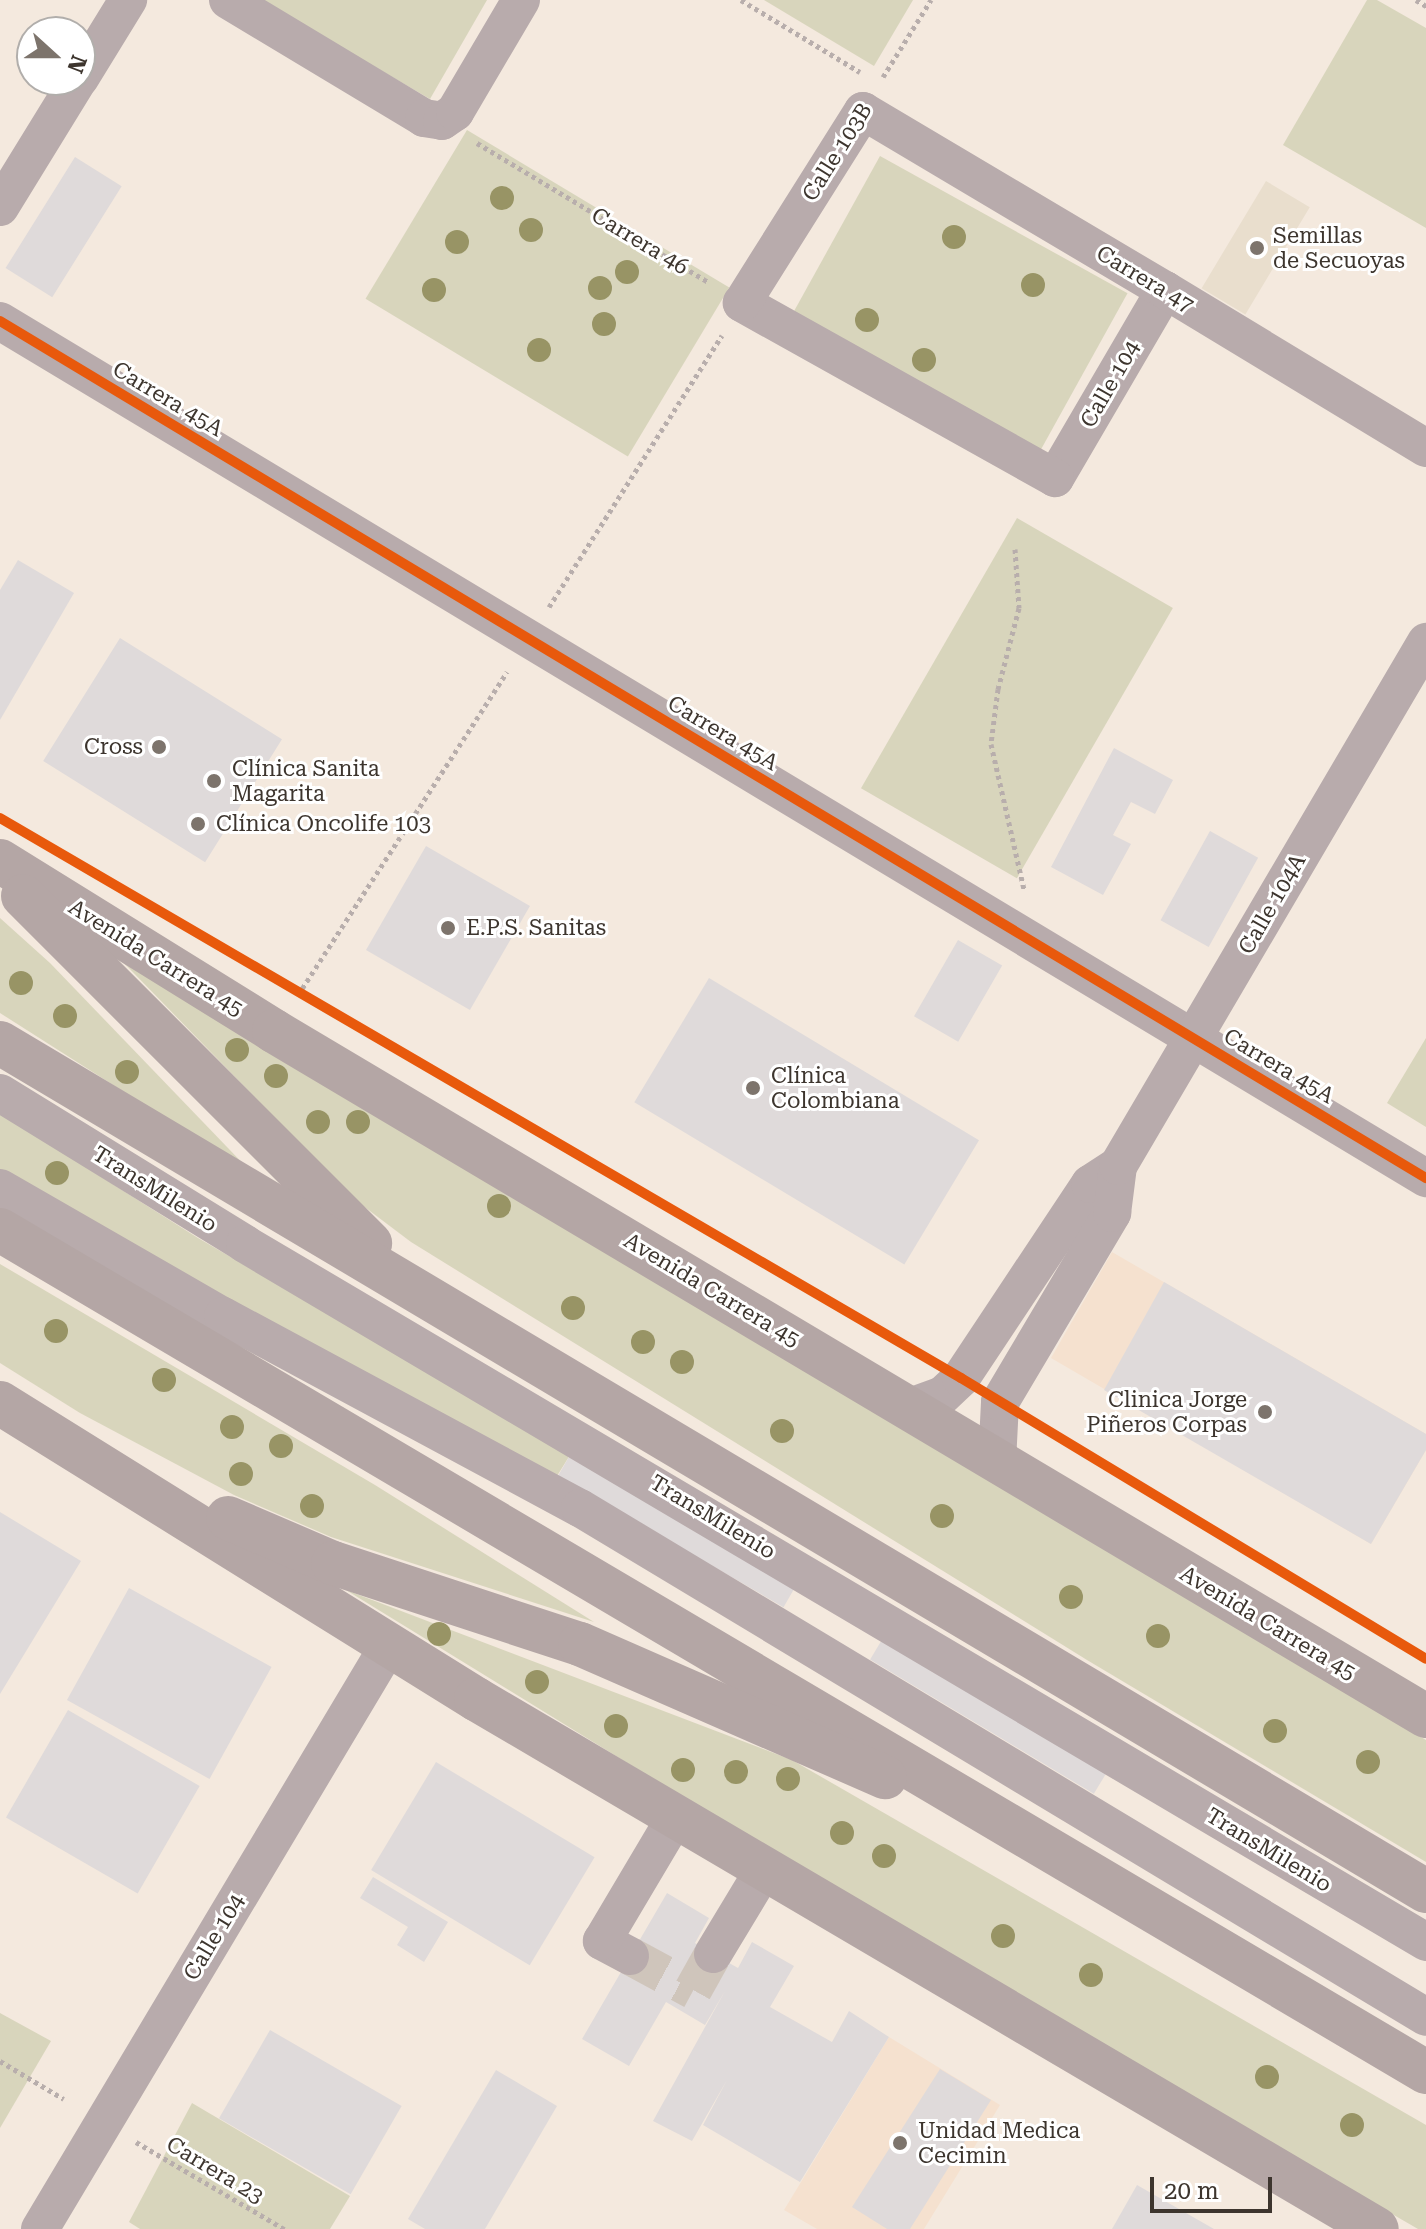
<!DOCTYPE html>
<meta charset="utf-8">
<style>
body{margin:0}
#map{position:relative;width:1426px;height:2229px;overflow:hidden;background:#f4e9de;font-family:"Roboto Serif",serif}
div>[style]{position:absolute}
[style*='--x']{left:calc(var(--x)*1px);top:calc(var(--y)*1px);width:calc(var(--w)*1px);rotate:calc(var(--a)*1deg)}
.built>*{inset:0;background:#f5e1cf}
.education>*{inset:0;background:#e9decd;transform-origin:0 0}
.green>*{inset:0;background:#d8d5bc;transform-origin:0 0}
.building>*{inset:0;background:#dfdada;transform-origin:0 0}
.minor-tunnel>*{height:38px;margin-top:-19px;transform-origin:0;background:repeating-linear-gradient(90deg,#cfc5bb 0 38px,transparent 0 57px)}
.path>*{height:5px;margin-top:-2.5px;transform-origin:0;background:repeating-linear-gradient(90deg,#b8aeac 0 4px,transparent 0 8px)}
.minor>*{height:38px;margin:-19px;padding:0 19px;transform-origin:19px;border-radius:19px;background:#b8abac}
.highway>*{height:44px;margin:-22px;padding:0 22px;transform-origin:22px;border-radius:22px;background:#b4a6a5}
.cycleway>*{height:10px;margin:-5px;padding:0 5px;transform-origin:5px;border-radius:5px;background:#e8590c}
.trees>*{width:24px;height:24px;margin:-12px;border-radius:50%;background:#989465}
.dots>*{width:22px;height:22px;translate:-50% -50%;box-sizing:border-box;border:4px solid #fff;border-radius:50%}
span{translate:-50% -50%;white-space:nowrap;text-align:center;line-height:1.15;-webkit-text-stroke:6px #fff;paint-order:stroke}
.street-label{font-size:22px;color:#3d352e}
.poi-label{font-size:22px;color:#3d352e}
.left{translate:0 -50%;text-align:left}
.right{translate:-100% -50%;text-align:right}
.north{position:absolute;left:16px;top:16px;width:80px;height:80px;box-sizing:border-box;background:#fff;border:2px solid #b1aeab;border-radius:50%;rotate:111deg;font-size:22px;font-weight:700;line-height:32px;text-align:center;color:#3d352e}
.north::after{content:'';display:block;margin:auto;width:28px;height:36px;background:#7d746c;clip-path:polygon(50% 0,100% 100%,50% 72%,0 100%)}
.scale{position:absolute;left:1150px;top:2177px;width:122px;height:36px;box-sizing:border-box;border:4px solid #3d352e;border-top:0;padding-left:10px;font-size:24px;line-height:28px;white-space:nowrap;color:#3d352e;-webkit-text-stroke:6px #fff;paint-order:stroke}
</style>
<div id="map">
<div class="built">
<i style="clip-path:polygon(1112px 1252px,1426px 1434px,1426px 1450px,1371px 1544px,1051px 1358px)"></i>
<i style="clip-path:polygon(889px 2037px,1000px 2105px,924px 2229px,817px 2229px,784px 2210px)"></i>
</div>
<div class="education">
<i style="left:1266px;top:181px;width:51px;height:125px;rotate:31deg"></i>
</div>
<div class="green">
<i style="clip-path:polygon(260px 0,487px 0,430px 99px)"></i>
<i style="clip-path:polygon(764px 0,913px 0,874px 66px)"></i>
<i style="clip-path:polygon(1367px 0,1377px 0,1426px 28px,1426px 228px,1283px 145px)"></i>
<i style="left:467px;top:130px;width:306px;height:197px;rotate:31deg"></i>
<i style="left:880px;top:156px;width:283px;height:188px;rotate:29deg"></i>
<i style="left:1017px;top:518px;width:180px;height:312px;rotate:30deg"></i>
<i style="clip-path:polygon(0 918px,50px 963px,253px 1174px,0 1013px)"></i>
<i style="clip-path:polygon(123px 962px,1426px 1740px,1426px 1862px,1087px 1660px,411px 1242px,354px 1199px)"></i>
<i style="clip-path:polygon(1426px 1038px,1426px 1127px,1387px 1103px)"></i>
<i style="clip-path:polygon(0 1113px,198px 1238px,570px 1455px,557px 1476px,242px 1309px,0 1172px)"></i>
<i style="clip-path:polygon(0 1264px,375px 1485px,594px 1622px,331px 1537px,234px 1495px,80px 1413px,0 1363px)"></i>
<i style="clip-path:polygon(346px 1590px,792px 1760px,1426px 2125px,1426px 2229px,1418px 2229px,855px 1903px)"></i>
<i style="clip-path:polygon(0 2013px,51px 2041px,0 2128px)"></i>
<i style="clip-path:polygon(192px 2103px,350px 2196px,330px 2229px,140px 2229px,129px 2222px)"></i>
</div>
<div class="building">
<i style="left:75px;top:157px;width:55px;height:131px;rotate:32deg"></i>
<i style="clip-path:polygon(18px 560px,74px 593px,0 720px,0 590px)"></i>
<i style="left:120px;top:638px;width:191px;height:145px;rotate:32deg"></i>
<i style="clip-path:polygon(1114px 748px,1173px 780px,1155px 814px,1131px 802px,1113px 835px,1131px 844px,1103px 895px,1051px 867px)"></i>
<i style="left:1210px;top:831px;width:55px;height:102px;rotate:29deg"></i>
<i style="left:426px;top:846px;width:120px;height:120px;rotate:30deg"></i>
<i style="left:958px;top:940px;width:51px;height:88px;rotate:30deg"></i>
<i style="left:709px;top:978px;width:315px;height:145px;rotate:31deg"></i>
<i style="clip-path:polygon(1164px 1282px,1426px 1434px,1426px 1450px,1371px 1544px,1104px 1390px)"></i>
<i style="left:570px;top:1455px;width:261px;height:25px;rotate:30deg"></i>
<i style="clip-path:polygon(0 1512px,81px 1561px,0 1694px)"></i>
<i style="left:129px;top:1588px;width:163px;height:128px;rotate:29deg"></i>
<i style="left:883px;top:1638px;width:261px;height:25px;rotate:31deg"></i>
<i style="left:68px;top:1710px;width:152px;height:124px;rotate:30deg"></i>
<i style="left:436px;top:1762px;width:185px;height:126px;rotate:31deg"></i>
<i style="clip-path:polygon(373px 1877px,448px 1922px,424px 1962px,397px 1945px,408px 1927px,360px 1898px)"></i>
<i style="clip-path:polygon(667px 1893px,709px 1918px,695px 1943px,713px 1954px,738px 1968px,752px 1942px,794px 1966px,770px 2007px,832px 2042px,849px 2011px,889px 2037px,800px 2182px,703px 2125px,727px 2080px,692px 2141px,653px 2121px,725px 1991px,705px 2025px,666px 2002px,629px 2066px,582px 2039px)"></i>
<i style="left:270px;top:2030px;width:152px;height:102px;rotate:30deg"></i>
<i style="clip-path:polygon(940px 2069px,991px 2100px,910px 2229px,887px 2229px,852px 2207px)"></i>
<i style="clip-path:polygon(496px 2070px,557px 2106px,485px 2229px,425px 2229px,408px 2219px)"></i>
<i style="clip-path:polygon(1137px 2185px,1214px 2229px,1112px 2229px)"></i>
</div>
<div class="minor-tunnel">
<i style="--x:630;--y:1956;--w:72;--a:28.4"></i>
<i style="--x:693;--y:1990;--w:41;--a:-60.9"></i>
</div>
<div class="path">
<i style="--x:741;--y:0;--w:139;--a:31.2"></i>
<i style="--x:1416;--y:0;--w:12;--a:31"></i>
<i style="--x:883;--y:77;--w:91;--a:-58.1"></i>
<i style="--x:477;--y:143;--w:270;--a:31"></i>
<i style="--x:1015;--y:549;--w:59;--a:86.1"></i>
<i style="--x:1019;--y:608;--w:84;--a:104.5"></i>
<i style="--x:998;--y:689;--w:55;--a:97.3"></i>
<i style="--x:991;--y:744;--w:149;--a:77.2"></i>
<i style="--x:549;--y:607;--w:322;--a:-57.5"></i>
<i style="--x:298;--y:995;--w:385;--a:-57.1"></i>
<i style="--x:0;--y:2061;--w:74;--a:30.7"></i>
<i style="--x:136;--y:2142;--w:172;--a:30.4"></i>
</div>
<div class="minor">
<i style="--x:228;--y:0;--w:229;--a:31"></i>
<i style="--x:424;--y:118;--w:18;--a:9"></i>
<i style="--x:442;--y:121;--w:16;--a:-35"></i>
<i style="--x:455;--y:112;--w:130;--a:-59.5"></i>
<i style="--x:80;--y:78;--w:92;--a:-58.4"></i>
<i style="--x:0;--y:207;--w:149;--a:-58.4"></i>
<i style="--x:1165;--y:290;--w:218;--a:120.3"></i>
<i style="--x:1055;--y:478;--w:359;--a:-150.8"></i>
<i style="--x:742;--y:303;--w:227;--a:-57.8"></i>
<i style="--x:863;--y:111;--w:351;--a:30.7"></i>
<i style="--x:1165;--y:290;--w:305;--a:31.2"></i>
<i style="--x:0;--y:321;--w:1664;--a:31.01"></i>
<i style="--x:0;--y:1093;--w:288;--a:31.6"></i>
<i style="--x:245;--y:1244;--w:1372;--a:30.58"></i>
<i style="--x:0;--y:1188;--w:257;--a:29.9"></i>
<i style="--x:223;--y:1316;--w:405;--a:28.3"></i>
<i style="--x:580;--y:1508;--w:987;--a:31.03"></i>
<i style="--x:907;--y:1408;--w:38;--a:-20"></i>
<i style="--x:943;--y:1395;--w:25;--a:-43"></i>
<i style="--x:961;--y:1378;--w:233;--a:-56.4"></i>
<i style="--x:1090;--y:1184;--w:33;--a:-33"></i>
<i style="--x:997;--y:1462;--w:60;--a:-87.1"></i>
<i style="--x:1000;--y:1402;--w:220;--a:-59.3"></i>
<i style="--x:1112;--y:1213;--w:47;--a:-82.7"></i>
<i style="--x:1118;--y:1166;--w:608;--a:-59.55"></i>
<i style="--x:713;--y:1954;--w:97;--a:-58.9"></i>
<i style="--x:630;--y:1956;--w:32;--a:-152"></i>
<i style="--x:602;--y:1941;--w:143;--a:-59.3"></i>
<i style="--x:40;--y:2229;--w:680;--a:-59.14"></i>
</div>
<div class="highway">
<i style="--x:0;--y:861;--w:322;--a:31.8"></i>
<i style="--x:274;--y:1031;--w:1340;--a:30.74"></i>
<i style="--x:23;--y:896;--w:491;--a:45"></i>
<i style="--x:0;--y:1043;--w:1659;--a:30.74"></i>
<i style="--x:0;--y:1230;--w:1656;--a:30.56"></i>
<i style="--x:0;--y:1403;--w:561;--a:31.88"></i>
<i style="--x:476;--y:1699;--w:1045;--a:30.47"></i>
<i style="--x:228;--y:1518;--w:114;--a:23.2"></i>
<i style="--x:333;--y:1563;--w:260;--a:18.2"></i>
<i style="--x:580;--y:1644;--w:333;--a:23.6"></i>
</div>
<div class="cycleway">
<i style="--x:0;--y:321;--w:1664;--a:31.01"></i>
<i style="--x:0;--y:818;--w:1112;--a:30.23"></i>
<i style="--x:961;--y:1378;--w:543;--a:31.14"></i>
</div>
<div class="trees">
<i style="left:502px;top:198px"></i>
<i style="left:531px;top:230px"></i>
<i style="left:954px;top:237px"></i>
<i style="left:457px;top:242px"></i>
<i style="left:627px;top:272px"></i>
<i style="left:1033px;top:285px"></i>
<i style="left:600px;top:288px"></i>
<i style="left:434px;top:290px"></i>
<i style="left:867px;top:320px"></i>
<i style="left:604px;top:324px"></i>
<i style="left:539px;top:350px"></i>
<i style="left:924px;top:360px"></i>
<i style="left:21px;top:983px"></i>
<i style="left:65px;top:1016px"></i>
<i style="left:237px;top:1050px"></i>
<i style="left:127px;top:1072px"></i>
<i style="left:276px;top:1076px"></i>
<i style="left:318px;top:1122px"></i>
<i style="left:358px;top:1122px"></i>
<i style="left:57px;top:1173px"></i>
<i style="left:499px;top:1206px"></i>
<i style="left:573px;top:1308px"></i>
<i style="left:56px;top:1331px"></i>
<i style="left:643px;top:1342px"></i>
<i style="left:682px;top:1362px"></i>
<i style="left:164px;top:1380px"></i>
<i style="left:232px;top:1427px"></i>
<i style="left:782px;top:1431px"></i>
<i style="left:281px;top:1446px"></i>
<i style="left:241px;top:1474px"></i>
<i style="left:312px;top:1506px"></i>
<i style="left:942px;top:1516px"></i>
<i style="left:1071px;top:1597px"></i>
<i style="left:439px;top:1634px"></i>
<i style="left:1158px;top:1636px"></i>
<i style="left:537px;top:1682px"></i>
<i style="left:616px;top:1726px"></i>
<i style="left:1275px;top:1731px"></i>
<i style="left:1368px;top:1762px"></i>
<i style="left:683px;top:1770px"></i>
<i style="left:736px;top:1772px"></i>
<i style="left:788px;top:1779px"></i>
<i style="left:842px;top:1833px"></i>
<i style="left:884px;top:1856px"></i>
<i style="left:1003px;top:1936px"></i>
<i style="left:1091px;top:1975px"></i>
<i style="left:1267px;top:2077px"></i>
<i style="left:1352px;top:2125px"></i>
</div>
<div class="dots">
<i style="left:1257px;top:248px;background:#7d746c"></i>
<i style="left:159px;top:747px;background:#7d746c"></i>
<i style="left:214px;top:781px;background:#7d746c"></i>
<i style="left:198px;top:824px;background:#7d746c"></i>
<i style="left:448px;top:928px;background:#7d746c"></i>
<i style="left:753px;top:1088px;background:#7d746c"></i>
<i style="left:1265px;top:1412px;background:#7d746c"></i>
<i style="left:900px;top:2143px;background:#7d746c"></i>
</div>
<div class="street-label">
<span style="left:837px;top:152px;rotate:-58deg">Calle 103B</span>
<span style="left:640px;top:241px;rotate:31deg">Carrera 46</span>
<span style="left:1145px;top:279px;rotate:31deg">Carrera 47</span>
<span style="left:1110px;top:384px;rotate:-60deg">Calle 104</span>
<span style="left:168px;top:399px;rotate:31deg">Carrera 45A</span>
<span style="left:723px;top:733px;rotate:31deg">Carrera 45A</span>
<span style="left:1272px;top:904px;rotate:-60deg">Calle 104A</span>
<span style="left:156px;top:958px;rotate:32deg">Avenida Carrera 45</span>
<span style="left:1279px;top:1066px;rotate:31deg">Carrera 45A</span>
<span style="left:155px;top:1189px;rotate:32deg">TransMilenio</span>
<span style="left:712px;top:1290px;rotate:31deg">Avenida Carrera 45</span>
<span style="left:713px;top:1517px;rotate:31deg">TransMilenio</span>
<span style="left:1268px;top:1623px;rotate:31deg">Avenida Carrera 45</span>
<span style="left:1269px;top:1850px;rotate:31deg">TransMilenio</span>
<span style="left:214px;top:1937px;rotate:-59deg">Calle 104</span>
<span style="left:215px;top:2170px;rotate:31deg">Carrera 23</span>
</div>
<div class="poi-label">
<span class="left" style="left:1273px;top:248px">Semillas<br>de Secuoyas</span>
<span class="right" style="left:143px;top:747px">Cross</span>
<span class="left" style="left:232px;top:781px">Clínica Sanita<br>Magarita</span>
<span class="left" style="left:216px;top:824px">Clínica Oncolife 103</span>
<span class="left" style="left:466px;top:928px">E.P.S. Sanitas</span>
<span class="left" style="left:771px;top:1088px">Clínica<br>Colombiana</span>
<span class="right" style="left:1247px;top:1412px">Clinica Jorge<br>Piñeros Corpas</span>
<span class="left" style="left:918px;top:2143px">Unidad Medica<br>Cecimin</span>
</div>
<div class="north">N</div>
<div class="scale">20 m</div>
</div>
